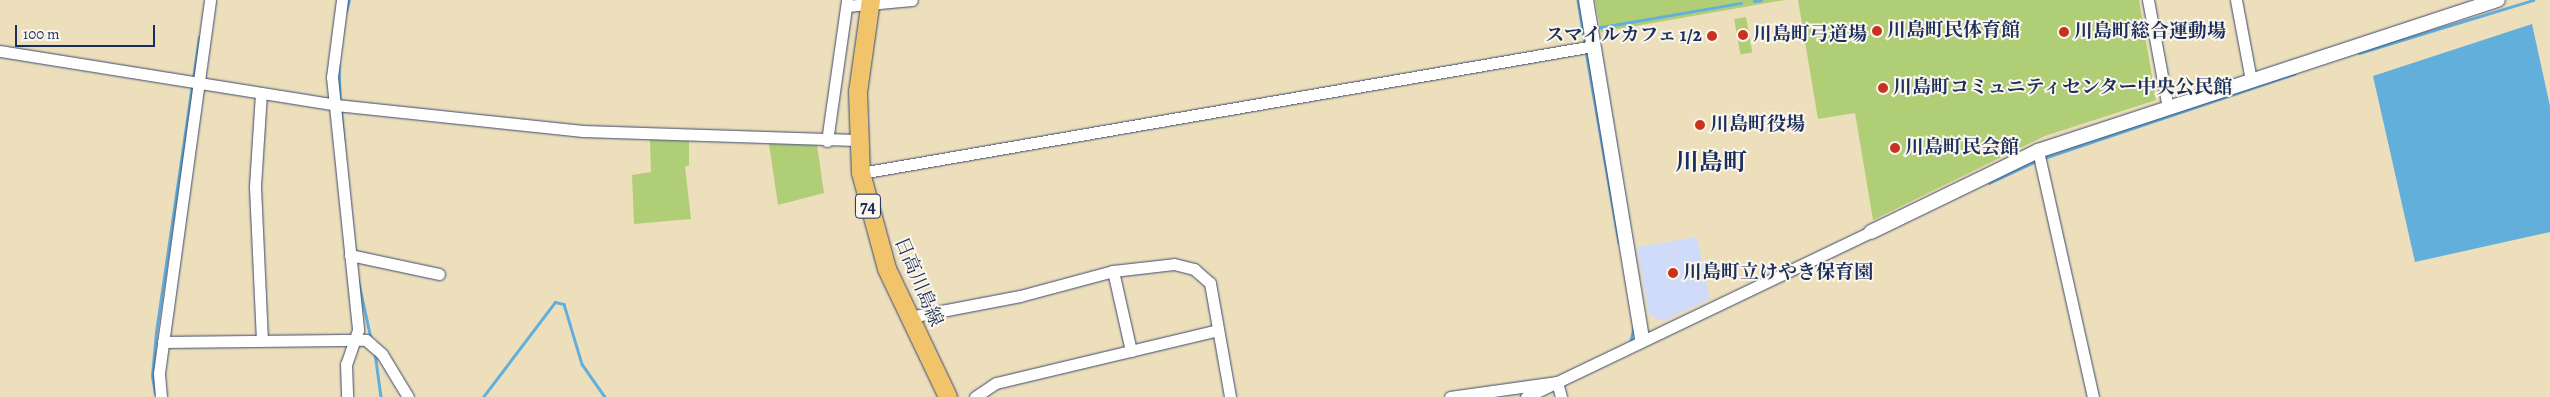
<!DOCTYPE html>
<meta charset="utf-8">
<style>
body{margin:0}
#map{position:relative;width:2550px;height:397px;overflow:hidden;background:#eddfbc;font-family:Alegreya,"Noto Serif JP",serif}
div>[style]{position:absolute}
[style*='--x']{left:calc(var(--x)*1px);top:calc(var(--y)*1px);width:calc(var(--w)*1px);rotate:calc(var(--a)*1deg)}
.built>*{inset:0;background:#d0daf9}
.green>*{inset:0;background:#b0ce76;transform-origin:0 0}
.water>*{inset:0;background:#63afdc}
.stream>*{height:2.5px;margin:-1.25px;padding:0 1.25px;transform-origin:1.25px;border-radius:1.25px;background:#63afdc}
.roads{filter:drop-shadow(0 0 1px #3a496c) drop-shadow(0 0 1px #3a496c)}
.minor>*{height:11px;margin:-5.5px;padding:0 5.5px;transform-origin:5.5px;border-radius:5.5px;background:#fff}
.tertiary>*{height:14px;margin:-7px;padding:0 7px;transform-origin:7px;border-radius:7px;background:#fff}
.primary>*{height:18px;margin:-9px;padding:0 9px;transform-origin:9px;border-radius:9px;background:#f1c36a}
.dots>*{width:14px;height:14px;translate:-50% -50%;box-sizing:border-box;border:2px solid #fbf7ec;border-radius:50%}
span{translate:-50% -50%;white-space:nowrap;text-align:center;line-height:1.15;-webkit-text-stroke:4px #fbf7ec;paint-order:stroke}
.shield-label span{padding:1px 4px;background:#fbf7ec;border:1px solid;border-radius:4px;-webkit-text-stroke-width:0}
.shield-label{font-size:18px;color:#1b2f5e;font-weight:700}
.poi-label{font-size:19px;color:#1b2f5e;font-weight:700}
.left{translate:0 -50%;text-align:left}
.right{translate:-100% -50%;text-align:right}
.street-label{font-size:19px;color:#1b2f5e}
.district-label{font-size:24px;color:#1b2f5e;font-weight:700}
.scale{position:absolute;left:15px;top:25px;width:140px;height:22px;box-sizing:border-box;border:2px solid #1b2f5e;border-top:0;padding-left:6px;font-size:15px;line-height:18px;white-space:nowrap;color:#1b2f5e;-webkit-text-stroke:4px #fbf7ec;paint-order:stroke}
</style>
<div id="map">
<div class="built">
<i style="clip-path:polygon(1697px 237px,1710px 299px,1663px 321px,1649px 315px,1637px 247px)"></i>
</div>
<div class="green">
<i style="clip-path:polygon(1595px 0,1785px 0,1601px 32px)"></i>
<i style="clip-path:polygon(1798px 0,2139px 0,2156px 100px,2045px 136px,1873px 220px,1855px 113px,1818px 119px)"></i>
<i style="left:1746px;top:17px;width:36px;height:12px;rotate:80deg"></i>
<i style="clip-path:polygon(650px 140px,689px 141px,689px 166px,685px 166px,691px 219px,634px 224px,632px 175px,651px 172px)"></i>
<i style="clip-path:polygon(769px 144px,817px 145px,824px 193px,778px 205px)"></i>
</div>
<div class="water">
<i style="clip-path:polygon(2532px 24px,2550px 106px,2550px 232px,2415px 262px,2373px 76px)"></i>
</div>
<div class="stream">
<i style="--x:1578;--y:0;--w:44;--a:80.8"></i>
<i style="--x:1754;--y:1;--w:7;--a:-8"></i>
<i style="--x:346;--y:11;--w:11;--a:-75"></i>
<i style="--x:1596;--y:28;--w:147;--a:-9.8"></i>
<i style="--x:1586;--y:51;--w:194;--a:80.2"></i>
<i style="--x:2359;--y:53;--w:182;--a:-16.9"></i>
<i style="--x:339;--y:65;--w:35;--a:88"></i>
<i style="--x:193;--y:79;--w:42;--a:-81.9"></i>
<i style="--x:341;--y:108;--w:32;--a:85"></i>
<i style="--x:2044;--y:158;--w:264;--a:-18.6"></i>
<i style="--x:1989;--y:183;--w:52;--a:-25.1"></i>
<i style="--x:358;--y:279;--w:60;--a:77.6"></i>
<i style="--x:1630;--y:343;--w:17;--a:-77"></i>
<i style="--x:375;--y:353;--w:44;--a:82.2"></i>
<i style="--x:155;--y:393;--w:17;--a:-100"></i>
<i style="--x:152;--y:376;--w:44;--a:-84.8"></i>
<i style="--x:156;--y:332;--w:251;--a:-81.7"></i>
<i style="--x:483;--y:397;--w:119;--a:-52.8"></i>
<i style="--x:555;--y:302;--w:9;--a:13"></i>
<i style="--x:564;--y:304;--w:63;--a:73.3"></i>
<i style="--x:582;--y:364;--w:40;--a:55.1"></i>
</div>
<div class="roads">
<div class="minor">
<i style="--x:342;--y:0;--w:78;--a:97.4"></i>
<i style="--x:332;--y:77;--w:254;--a:84.1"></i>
<i style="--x:358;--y:330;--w:36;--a:109"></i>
<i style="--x:346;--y:364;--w:33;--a:88"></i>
<i style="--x:2148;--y:0;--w:110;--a:79.5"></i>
<i style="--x:2236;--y:0;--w:81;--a:79.4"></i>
<i style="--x:847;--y:6;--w:65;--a:-5.3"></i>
<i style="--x:0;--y:51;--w:340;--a:9.1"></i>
<i style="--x:336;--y:105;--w:248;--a:6"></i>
<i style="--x:583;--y:131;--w:275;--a:1.9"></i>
<i style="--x:261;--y:93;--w:94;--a:93.7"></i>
<i style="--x:255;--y:187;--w:153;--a:87.4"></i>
<i style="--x:827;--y:141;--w:142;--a:-81.9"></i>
<i style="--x:2038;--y:151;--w:252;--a:77.4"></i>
<i style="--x:861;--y:173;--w:743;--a:-9.84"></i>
<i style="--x:350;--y:255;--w:91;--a:12.1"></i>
<i style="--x:1113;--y:271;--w:82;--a:77.3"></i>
<i style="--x:910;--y:317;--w:112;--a:-10.8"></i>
<i style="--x:1020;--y:296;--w:96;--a:-15"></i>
<i style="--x:1113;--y:271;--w:61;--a:-6.5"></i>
<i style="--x:1174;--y:264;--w:21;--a:14"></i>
<i style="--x:1194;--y:269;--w:21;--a:41"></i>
<i style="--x:1210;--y:283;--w:116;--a:80"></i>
<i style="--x:163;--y:342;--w:203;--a:-0.6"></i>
<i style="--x:366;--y:340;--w:21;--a:41"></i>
<i style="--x:382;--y:354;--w:50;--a:58.8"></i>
<i style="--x:161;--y:397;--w:24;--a:-95"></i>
<i style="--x:159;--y:373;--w:376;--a:-82.2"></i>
<i style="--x:975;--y:397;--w:25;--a:-34"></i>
<i style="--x:996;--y:383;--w:228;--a:-13.4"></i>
<i style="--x:1450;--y:397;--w:108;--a:-8"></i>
<i style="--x:1557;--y:382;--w:16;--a:75"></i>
<i style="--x:1526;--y:397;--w:382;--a:-25.6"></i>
</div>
<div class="tertiary">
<i style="--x:1586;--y:0;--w:344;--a:80.6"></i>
<i style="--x:1871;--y:232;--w:186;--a:-25.9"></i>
<i style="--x:2038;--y:151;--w:484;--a:-18.2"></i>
</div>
<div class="primary">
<i style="--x:871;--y:0;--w:93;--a:98"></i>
<i style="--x:858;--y:92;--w:81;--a:87.9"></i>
<i style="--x:861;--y:173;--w:99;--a:74.8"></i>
<i style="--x:887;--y:269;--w:142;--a:64.5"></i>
</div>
</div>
<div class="dots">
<i style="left:1877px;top:31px;background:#c8321e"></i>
<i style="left:2064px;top:32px;background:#c8321e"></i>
<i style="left:1743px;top:35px;background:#c8321e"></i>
<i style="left:1712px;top:36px;background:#c8321e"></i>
<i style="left:1883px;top:88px;background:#c8321e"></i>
<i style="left:1700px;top:125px;background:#c8321e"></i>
<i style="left:1895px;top:148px;background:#c8321e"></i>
<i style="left:1673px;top:273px;background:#c8321e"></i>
</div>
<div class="shield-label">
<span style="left:868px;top:206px">74</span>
</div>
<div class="poi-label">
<span class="left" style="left:1887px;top:31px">川島町民体育館</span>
<span class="left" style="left:2074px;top:32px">川島町総合運動場</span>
<span class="left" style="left:1753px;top:35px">川島町弓道場</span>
<span class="right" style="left:1702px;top:36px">スマイルカフェ 1/2</span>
<span class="left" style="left:1893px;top:88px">川島町コミュニティセンター中央公民館</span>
<span class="left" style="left:1710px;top:125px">川島町役場</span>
<span class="left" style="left:1905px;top:148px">川島町民会館</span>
<span class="left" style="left:1683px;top:273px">川島町立けやき保育園</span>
</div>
<div class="street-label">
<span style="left:918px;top:282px;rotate:67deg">日高川島線</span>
</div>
<div class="district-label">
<span style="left:1711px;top:163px">川島町</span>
</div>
<div class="scale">100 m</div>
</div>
